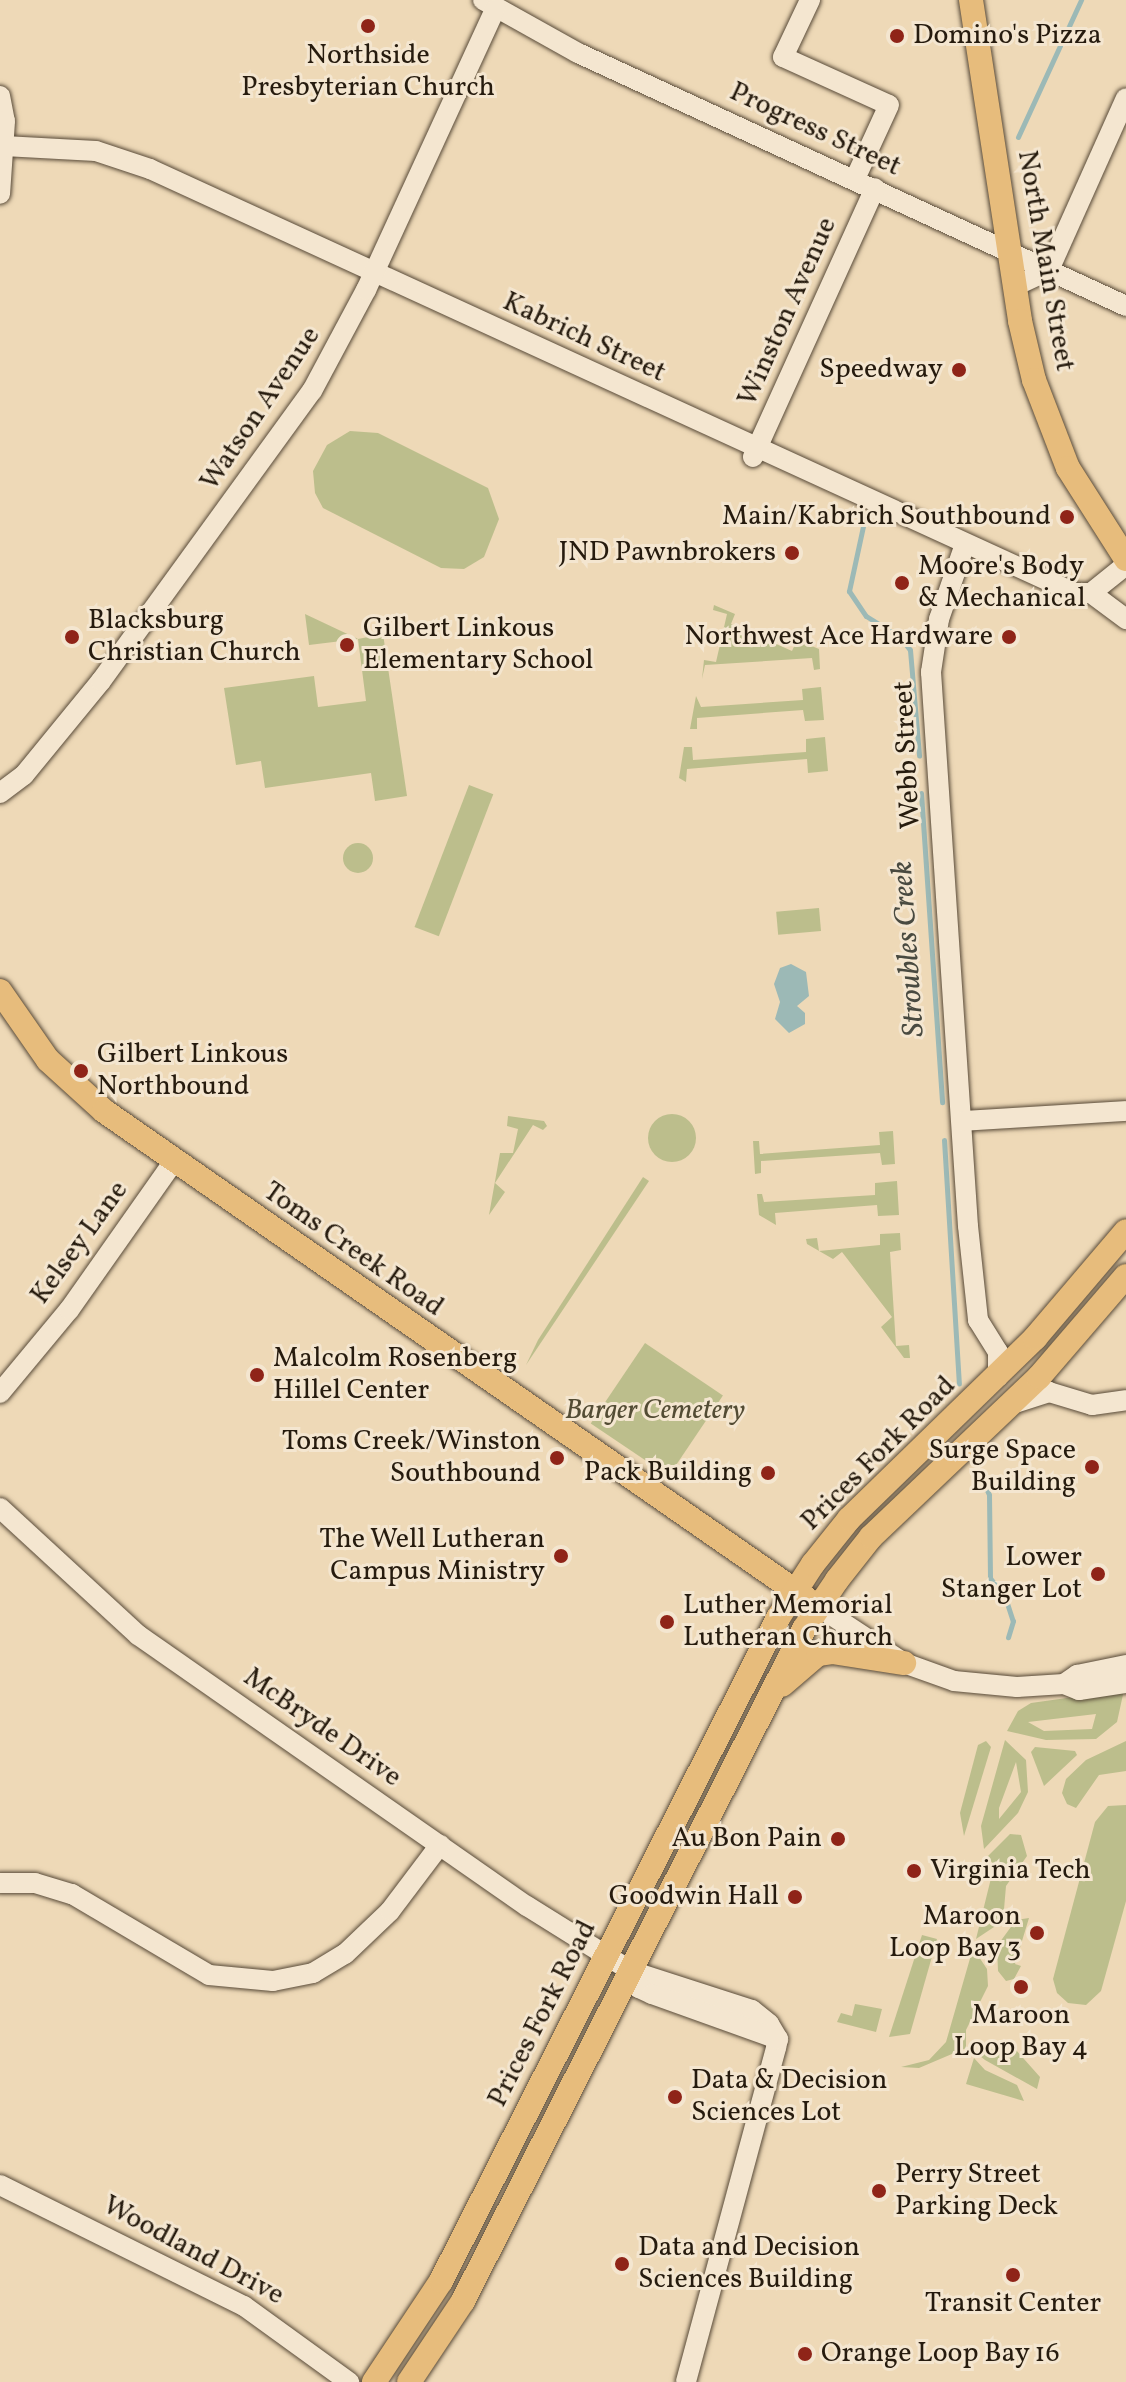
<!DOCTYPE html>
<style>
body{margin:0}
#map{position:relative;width:1126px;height:2382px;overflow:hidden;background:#eed9b7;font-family:Vollkorn,serif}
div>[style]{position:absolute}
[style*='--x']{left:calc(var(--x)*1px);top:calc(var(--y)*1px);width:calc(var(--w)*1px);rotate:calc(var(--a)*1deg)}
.green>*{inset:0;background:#bcbe8c;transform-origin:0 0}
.round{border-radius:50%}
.water>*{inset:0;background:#9cb9b6}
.stream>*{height:5px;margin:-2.5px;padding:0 2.5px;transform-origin:2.5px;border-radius:2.5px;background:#9cb9b6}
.roads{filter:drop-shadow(0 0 2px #584a38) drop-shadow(0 0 2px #584a38)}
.minor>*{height:20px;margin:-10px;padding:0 10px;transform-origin:10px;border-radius:10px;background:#f4e6d0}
.major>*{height:24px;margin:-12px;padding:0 12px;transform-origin:12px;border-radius:12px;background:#e7bc7c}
.dots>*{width:22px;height:22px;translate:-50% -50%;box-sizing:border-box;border:4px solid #f4e6d0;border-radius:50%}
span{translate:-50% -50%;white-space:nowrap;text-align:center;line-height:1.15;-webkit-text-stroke:6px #f4e6d0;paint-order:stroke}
.poi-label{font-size:28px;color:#261b0e}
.left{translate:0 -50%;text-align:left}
.right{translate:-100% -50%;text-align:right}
.street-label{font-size:28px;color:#261b0e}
.park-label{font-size:28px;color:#534c34;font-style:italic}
.water-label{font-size:30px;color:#494a40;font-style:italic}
</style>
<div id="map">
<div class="green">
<i style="clip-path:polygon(350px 431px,378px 433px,488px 488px,499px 519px,484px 557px,464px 569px,441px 568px,323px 508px,315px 493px,313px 471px,327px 445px)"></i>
<i style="clip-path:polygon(714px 605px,735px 614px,731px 624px,792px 651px,797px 640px,819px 649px,820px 669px,814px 670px,812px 658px,705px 665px,702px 679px,704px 660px,716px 662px,727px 614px,713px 610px)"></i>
<i style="clip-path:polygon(305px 614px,358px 639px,383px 634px,407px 796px,375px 801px,371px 773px,265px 788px,261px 761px,236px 765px,224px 688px,314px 676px,318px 707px,366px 701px,358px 639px,309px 645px)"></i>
<i style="clip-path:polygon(821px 687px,824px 720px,805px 721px,803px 710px,697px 718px,697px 729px,690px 729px,696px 696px,701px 707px,803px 700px,802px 689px)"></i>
<i style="clip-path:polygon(825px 737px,828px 771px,808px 773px,807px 759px,687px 769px,686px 782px,679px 778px,684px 747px,692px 747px,693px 760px,806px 752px,806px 739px)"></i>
<i style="left:469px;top:785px;width:26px;height:152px;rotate:21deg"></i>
<i class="round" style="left:343px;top:843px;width:30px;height:30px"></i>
<i style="left:819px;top:908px;width:23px;height:43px;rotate:85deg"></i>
<i class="round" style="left:648px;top:1114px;width:48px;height:48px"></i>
<i style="clip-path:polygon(508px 1116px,544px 1121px,547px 1126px,543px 1130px,533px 1125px,495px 1183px,505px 1192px,489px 1215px,500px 1153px,513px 1153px,518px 1129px,507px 1126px)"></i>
<i style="clip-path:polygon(893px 1131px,895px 1164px,882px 1165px,880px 1153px,761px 1161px,761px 1173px,755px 1174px,753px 1141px,759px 1141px,760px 1154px,880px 1145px,879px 1132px)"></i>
<i style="clip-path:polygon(643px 1177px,649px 1181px,526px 1365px,538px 1340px)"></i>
<i style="clip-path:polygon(897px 1181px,899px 1215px,878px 1216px,877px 1205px,775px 1213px,776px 1225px,759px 1215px,757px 1194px,762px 1194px,764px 1202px,875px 1195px,875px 1183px)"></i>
<i style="clip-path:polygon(900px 1233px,901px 1250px,890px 1252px,896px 1346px,909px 1345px,910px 1358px,904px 1358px,881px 1327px,892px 1317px,842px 1252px,833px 1259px,807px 1244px,806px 1239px,817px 1238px,819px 1251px,880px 1245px,880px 1234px)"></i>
<i style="left:645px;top:1343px;width:94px;height:97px;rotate:34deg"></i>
<i style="clip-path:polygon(evenodd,1124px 1690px,1117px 1722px,1096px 1739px,1046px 1740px,1007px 1731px,1018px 1711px,1031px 1703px,1124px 1690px,1096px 1714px,1092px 1729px,1044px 1731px,1028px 1722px,1096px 1714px)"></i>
<i style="clip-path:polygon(evenodd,1005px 1740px,1026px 1760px,1028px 1792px,1018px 1813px,984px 1849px,981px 1826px,1005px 1740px,1016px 1762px,1021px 1792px,999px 1819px,999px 1808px,1016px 1762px)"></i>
<i style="clip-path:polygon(986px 1741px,991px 1747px,964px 1836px,960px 1813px,978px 1745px)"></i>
<i style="clip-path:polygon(1126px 1741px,1126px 1771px,1099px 1775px,1076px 1808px,1067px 1804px,1062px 1793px,1066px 1779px,1086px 1760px)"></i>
<i style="clip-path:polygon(1035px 1747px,1075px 1751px,1077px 1755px,1044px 1786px,1031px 1752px)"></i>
<i style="clip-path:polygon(1126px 1805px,1126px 1901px,1101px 1991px,1086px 2005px,1068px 2003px,1057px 1993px,1053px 1979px,1095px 1822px,1108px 1806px)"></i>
<i style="clip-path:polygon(1010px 1834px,1021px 1835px,1027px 1856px,1006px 1886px,1003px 1921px,976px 1939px,994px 1866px,988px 1856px)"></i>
<i style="clip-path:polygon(1029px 1918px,1015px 1964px,1021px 1966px,1014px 1979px,1006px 1981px,998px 1971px,997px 1946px,1016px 1920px)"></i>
<i style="clip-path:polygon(922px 1935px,937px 1939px,910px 2034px,889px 2037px)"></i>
<i style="clip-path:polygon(973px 1948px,987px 1969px,988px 1986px,966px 2030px,966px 2048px,919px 2068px,901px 2067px,929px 2060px,946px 2042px)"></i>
<i style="clip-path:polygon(855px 2004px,882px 2009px,876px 2032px,837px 2022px,841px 2013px,852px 2016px)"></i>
<i style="clip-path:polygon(990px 2048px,1003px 2055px,1015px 2049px,1040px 2077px,1037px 2089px,985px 2060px,980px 2056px)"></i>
<i style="clip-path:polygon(974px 2058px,985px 2070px,1017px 2085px,1024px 2101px,966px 2084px)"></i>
</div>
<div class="water">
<i style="clip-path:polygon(791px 964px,806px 972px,809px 996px,797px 1006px,805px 1013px,805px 1024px,789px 1033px,775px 1019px,780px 1002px,774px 984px,780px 968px)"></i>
</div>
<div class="stream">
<i style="--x:1018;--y:137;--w:151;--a:-65.3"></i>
<i style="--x:865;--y:517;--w:76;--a:102.2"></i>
<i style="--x:849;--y:591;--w:30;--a:56"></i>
<i style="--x:866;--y:616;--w:40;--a:32"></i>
<i style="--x:900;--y:637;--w:16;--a:52"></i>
<i style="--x:910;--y:650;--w:106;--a:85.1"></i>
<i style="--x:921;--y:793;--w:310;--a:86.1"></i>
<i style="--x:944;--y:1140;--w:244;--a:86.5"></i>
<i style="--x:978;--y:1471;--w:26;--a:65"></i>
<i style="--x:989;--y:1495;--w:83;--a:89.3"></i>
<i style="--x:990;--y:1578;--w:24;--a:52"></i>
<i style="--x:1005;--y:1597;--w:25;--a:72"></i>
<i style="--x:1013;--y:1621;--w:17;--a:107"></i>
</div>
<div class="roads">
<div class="minor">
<i style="--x:483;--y:0;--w:109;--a:29.2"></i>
<i style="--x:578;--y:53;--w:604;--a:24.78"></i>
<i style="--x:810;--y:0;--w:63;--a:115.3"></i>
<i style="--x:783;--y:57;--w:116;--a:24.4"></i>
<i style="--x:889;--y:105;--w:81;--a:114.7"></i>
<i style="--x:0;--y:96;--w:25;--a:79"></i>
<i style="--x:5;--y:121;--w:73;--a:93.9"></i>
<i style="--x:4;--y:146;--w:92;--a:3.1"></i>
<i style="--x:96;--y:151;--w:57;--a:18.4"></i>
<i style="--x:150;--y:169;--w:1018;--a:24.63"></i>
<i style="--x:1075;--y:593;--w:16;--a:0"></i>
<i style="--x:1091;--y:593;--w:45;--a:-38.7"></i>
<i style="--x:1015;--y:286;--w:38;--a:-25"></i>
<i style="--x:1049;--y:270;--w:188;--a:-65.9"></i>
<i style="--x:753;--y:457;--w:295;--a:-65.6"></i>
<i style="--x:965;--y:544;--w:79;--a:109.1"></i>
<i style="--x:939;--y:619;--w:54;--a:98.6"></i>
<i style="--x:931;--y:672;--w:555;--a:86.18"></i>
<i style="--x:968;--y:1226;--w:95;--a:83.9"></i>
<i style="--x:978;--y:1320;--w:38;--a:58"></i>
<i style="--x:998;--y:1352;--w:25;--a:90"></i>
<i style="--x:1091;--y:593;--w:44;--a:36.6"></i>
<i style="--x:0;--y:793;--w:30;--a:-37"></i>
<i style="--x:24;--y:775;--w:122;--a:-50.7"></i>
<i style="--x:101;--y:681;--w:359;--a:-54"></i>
<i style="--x:312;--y:391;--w:115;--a:-61.9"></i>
<i style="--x:366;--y:290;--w:309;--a:-65.3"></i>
<i style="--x:962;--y:1121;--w:164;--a:-3.5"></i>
<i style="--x:0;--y:1393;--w:108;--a:-50.3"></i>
<i style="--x:69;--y:1310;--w:182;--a:-54.8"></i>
<i style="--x:1015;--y:1403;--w:36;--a:-18"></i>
<i style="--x:1049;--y:1392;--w:45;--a:16.8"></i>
<i style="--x:1092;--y:1405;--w:34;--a:-8"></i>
<i style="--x:0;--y:1508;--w:188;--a:42.6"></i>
<i style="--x:138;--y:1635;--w:474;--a:34.9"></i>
<i style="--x:527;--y:1906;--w:123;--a:32"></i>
<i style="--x:631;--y:1971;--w:127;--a:17.9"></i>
<i style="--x:752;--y:2010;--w:22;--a:39"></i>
<i style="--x:769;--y:2024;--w:17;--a:59"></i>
<i style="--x:778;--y:2039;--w:9;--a:103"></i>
<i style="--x:776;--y:2048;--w:346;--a:105.1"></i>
<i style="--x:819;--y:1607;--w:102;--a:33.4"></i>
<i style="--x:904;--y:1663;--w:53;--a:19.8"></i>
<i style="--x:954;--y:1681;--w:63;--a:5.4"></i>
<i style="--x:1017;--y:1687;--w:47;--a:-3.7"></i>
<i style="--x:1064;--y:1684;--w:16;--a:22"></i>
<i style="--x:1079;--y:1690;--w:48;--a:-8.5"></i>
<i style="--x:1064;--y:1684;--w:16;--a:-35"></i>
<i style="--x:1077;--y:1675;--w:50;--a:-11.5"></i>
<i style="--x:0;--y:1883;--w:35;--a:0"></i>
<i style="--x:35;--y:1883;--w:39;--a:17"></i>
<i style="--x:72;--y:1894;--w:159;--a:30.6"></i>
<i style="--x:209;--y:1975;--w:64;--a:5.4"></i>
<i style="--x:273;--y:1981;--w:41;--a:-11.3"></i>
<i style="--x:313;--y:1973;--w:37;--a:-31"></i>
<i style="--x:345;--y:1954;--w:62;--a:-43.7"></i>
<i style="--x:390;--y:1911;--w:83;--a:-52.9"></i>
<i style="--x:631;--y:1971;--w:19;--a:65"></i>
<i style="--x:639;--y:1988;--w:14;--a:25"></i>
<i style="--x:652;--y:1994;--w:134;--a:19.7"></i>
<i style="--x:0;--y:2185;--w:272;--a:26.4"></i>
<i style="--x:244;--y:2306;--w:130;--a:35.9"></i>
</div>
<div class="major">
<i style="--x:971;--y:0;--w:325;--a:81.3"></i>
<i style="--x:1020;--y:321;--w:61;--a:76.7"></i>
<i style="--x:1034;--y:380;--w:94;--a:68.9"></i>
<i style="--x:1068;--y:468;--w:108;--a:57.5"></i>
<i style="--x:0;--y:991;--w:84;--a:55.2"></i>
<i style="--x:48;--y:1060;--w:76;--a:42.3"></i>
<i style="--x:104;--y:1111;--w:856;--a:34.77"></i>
<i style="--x:782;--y:1685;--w:48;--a:-40.7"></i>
<i style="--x:818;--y:1654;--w:14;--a:-8"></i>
<i style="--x:832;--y:1652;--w:73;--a:8.7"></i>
<i style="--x:374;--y:2382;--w:121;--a:-56.4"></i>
<i style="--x:441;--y:2281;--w:744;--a:-63.06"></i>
<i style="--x:778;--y:1618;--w:64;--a:-57.1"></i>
<i style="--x:813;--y:1564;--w:58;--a:-51.3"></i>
<i style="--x:849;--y:1519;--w:260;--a:-44.2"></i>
<i style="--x:1035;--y:1338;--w:140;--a:-49.6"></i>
<i style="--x:409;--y:2382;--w:97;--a:-56.3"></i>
<i style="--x:463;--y:2301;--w:754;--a:-63.09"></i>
<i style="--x:804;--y:1629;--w:59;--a:-56"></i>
<i style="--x:837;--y:1580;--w:55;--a:-51.7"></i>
<i style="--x:871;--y:1537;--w:232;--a:-43.6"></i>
<i style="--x:1039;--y:1377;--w:133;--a:-49.3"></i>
</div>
</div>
<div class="dots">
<i style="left:368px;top:26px;background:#8f2418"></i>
<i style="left:897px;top:36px;background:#8f2418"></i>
<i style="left:959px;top:370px;background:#8f2418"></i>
<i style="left:1067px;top:517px;background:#8f2418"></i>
<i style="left:792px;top:553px;background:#8f2418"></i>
<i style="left:902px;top:583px;background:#8f2418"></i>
<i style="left:72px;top:637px;background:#8f2418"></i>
<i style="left:1009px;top:637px;background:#8f2418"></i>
<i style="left:347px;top:645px;background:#8f2418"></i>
<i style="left:81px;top:1071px;background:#8f2418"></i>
<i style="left:257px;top:1375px;background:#8f2418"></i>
<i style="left:557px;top:1458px;background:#8f2418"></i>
<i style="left:1092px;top:1467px;background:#8f2418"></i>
<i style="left:768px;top:1473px;background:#8f2418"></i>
<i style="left:561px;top:1556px;background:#8f2418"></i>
<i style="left:1098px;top:1574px;background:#8f2418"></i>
<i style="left:667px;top:1622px;background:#8f2418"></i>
<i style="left:838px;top:1839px;background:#8f2418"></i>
<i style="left:914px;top:1871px;background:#8f2418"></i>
<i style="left:795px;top:1897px;background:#8f2418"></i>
<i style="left:1037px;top:1933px;background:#8f2418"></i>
<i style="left:1021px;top:1987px;background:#8f2418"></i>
<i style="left:675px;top:2097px;background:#8f2418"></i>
<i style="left:879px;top:2191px;background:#8f2418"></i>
<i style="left:622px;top:2264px;background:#8f2418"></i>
<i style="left:1013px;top:2275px;background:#8f2418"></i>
<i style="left:805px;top:2354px;background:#8f2418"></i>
</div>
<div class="poi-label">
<span class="left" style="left:913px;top:36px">Domino's Pizza</span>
<span style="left:368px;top:72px">Northside<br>Presbyterian Church</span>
<span class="right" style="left:943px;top:370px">Speedway</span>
<span class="right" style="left:1051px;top:517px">Main/Kabrich Southbound</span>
<span class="right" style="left:776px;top:553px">JND Pawnbrokers</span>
<span class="left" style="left:918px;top:583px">Moore's Body<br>&amp; Mechanical</span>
<span class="left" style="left:88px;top:637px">Blacksburg<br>Christian Church</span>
<span class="left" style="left:363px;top:645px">Gilbert Linkous<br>Elementary School</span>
<span class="right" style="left:993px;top:637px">Northwest Ace Hardware</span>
<span class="left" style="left:97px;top:1071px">Gilbert Linkous<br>Northbound</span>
<span class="left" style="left:273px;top:1375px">Malcolm Rosenberg<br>Hillel Center</span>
<span class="right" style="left:541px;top:1458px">Toms Creek/Winston<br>Southbound</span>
<span class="right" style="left:1076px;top:1467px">Surge Space<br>Building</span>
<span class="right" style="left:752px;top:1473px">Pack Building</span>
<span class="right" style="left:545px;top:1556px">The Well Lutheran<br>Campus Ministry</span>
<span class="right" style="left:1082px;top:1574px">Lower<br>Stanger Lot</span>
<span class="left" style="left:683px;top:1622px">Luther Memorial<br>Lutheran Church</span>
<span class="right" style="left:822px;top:1839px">Au Bon Pain</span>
<span class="left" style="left:930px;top:1871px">Virginia Tech</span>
<span class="right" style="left:779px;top:1897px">Goodwin Hall</span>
<span class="right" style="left:1021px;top:1933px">Maroon<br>Loop Bay 3</span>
<span style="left:1021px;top:2032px">Maroon<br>Loop Bay 4</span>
<span class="left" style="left:691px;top:2097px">Data &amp; Decision<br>Sciences Lot</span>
<span class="left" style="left:895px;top:2191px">Perry Street<br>Parking Deck</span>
<span class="left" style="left:638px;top:2264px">Data and Decision<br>Sciences Building</span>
<span style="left:1013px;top:2304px">Transit Center</span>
<span class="left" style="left:821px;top:2354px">Orange Loop Bay 16</span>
</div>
<div class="street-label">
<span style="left:815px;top:130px;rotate:25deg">Progress Street</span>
<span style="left:1045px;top:261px;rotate:80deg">North Main Street</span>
<span style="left:788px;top:312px;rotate:-66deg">Winston Avenue</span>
<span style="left:584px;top:338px;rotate:25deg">Kabrich Street</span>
<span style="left:261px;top:409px;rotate:-56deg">Watson Avenue</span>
<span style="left:908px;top:755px;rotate:-93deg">Webb Street</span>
<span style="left:80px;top:1243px;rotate:-54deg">Kelsey Lane</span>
<span style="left:353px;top:1250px;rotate:35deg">Toms Creek Road</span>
<span style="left:879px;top:1454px;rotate:-45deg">Prices Fork Road</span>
<span style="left:322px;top:1728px;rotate:35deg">McBryde Drive</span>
<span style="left:543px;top:2014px;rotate:-63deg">Prices Fork Road</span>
<span style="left:193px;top:2251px;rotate:28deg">Woodland Drive</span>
</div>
<div class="park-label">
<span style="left:655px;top:1411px">Barger Cemetery</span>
</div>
<div class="water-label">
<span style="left:909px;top:949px;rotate:-94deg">Stroubles Creek</span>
</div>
</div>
